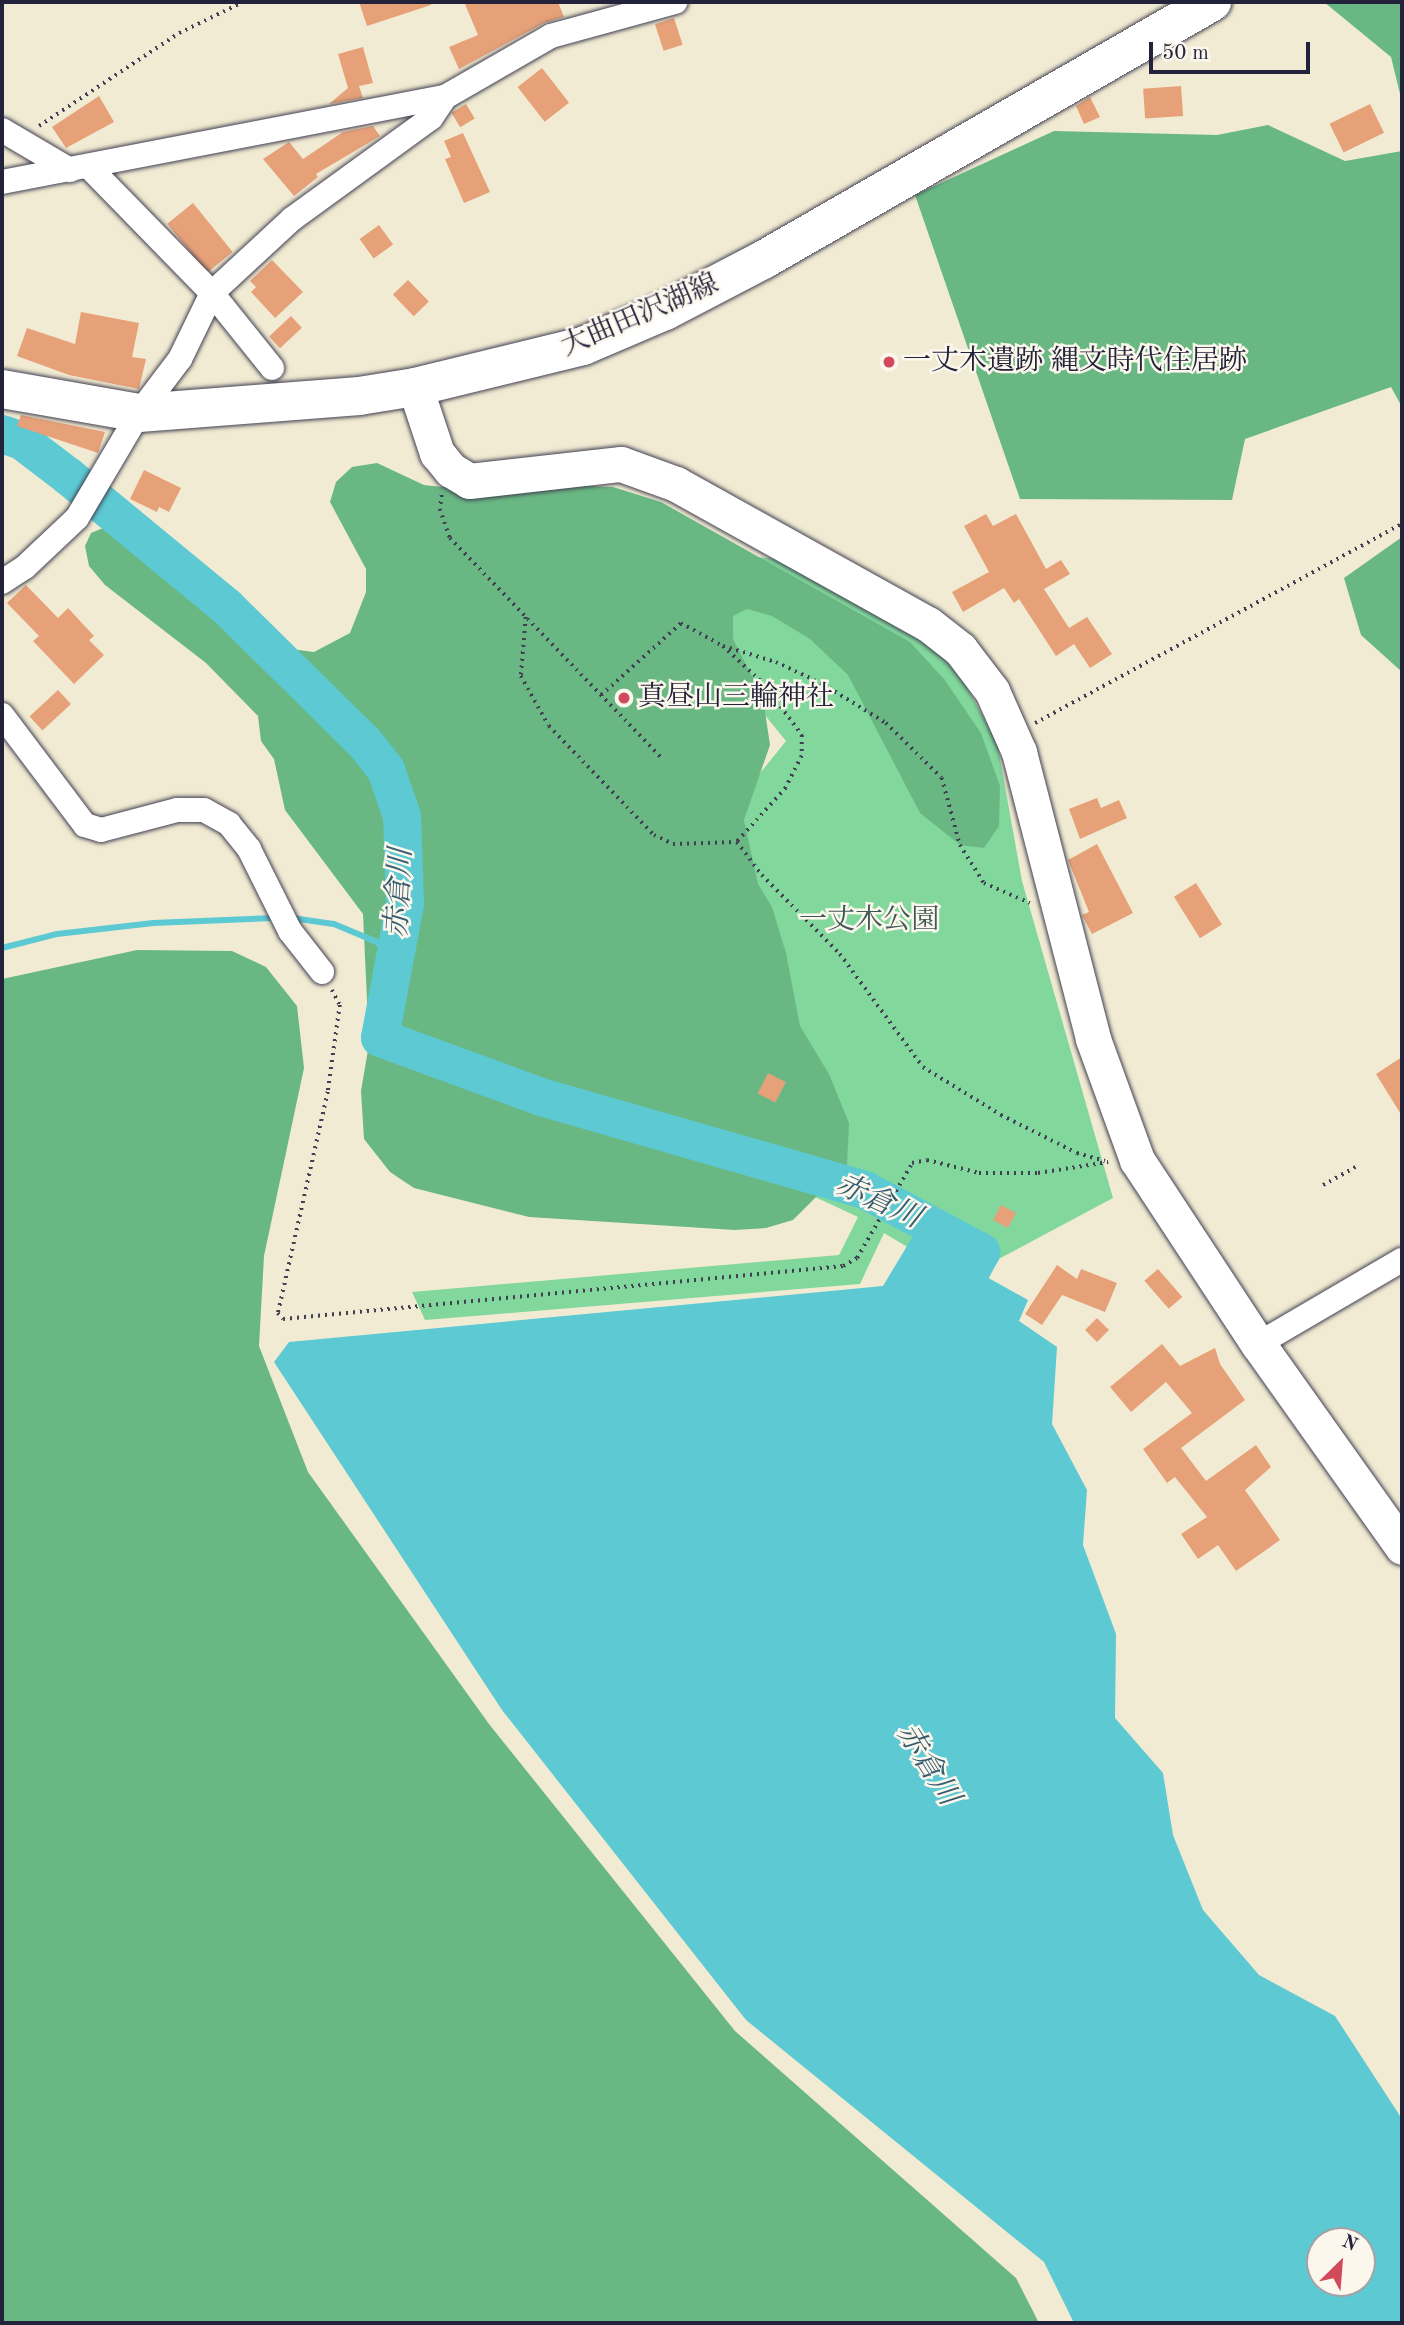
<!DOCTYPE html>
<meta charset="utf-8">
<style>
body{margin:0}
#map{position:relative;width:1404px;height:2325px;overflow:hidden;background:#f2ebd3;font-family:"Old Standard TT","Noto Serif JP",serif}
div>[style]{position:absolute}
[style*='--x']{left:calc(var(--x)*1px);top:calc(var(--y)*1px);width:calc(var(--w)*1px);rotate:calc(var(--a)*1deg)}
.green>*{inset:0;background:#82d89c}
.forest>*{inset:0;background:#69b884}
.water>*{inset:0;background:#5cc9d3}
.stream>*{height:6px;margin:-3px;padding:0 3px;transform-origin:3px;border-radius:3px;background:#5cc9d3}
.river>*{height:38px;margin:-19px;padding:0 19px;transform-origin:19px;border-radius:19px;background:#5cc9d3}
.building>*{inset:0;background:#e6a179;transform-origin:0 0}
.path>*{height:3.5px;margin-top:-1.75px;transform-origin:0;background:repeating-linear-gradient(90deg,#414052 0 2px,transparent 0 7px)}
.roads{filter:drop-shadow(0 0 2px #414052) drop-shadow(0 0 2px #414052)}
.street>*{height:24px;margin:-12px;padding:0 12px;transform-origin:12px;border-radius:12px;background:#fff}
.secondary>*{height:35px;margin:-17.5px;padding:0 17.5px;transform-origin:17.5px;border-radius:17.5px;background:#fff}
.primary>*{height:38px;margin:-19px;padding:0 19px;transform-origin:19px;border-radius:19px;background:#fff}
.dots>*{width:19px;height:19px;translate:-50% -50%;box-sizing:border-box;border:4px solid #fbf7ec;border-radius:50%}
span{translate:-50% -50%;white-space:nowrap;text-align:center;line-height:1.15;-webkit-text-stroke:5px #fbf7ec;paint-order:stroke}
.street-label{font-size:28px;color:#22223b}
.poi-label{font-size:28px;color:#22223b}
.left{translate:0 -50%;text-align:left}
.park-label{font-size:28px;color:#3f5958}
.water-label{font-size:30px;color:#365c70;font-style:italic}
.frame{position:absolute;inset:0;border:4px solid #22223b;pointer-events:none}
.north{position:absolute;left:1306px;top:2227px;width:70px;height:70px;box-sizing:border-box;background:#fbf7ec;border:2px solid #a4a2a5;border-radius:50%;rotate:25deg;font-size:19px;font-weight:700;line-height:28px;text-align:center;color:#22223b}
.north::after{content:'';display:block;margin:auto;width:24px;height:32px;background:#d1495b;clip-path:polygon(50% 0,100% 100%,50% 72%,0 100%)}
.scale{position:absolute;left:1149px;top:42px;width:161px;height:32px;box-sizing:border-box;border:4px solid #22223b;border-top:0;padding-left:9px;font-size:21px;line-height:24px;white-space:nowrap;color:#22223b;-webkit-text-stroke:5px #fbf7ec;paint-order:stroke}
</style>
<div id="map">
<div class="green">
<i style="clip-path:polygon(735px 555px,788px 560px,925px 642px,959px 673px,997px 742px,1022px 881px,1113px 1198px,961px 1279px,884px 1233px,860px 1284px,425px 1320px,412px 1292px,839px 1255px,858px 1217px,573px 1084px,701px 948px,753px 782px,786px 741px,729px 671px)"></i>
</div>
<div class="forest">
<i style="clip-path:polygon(1324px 2px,1402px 2px,1402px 102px,1391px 57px)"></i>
<i style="clip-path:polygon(1268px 125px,1345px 161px,1402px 151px,1402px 407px,1391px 387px,1245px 439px,1232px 500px,1020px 499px,915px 195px,1054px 131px,1217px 135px)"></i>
<i style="clip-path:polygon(377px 463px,424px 485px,497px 493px,559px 485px,613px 487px,661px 502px,910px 642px,944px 679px,981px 733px,1000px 786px,999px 826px,984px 848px,960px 845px,920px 813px,848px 675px,810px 639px,772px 616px,747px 609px,733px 616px,733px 639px,763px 698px,770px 745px,744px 820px,758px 884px,772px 907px,786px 953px,800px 1026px,829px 1074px,849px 1123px,847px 1166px,793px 1220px,766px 1228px,735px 1230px,529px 1217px,414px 1188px,390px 1172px,364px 1139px,361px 1091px,369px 1044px,363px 914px,285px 810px,274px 759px,261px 741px,258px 716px,206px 663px,105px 585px,89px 566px,85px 546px,91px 533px,103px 528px,124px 537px,212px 619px,253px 644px,314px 652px,350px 633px,366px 592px,366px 569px,330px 502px,336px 482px,352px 467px)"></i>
<i style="clip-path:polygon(1402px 537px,1402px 672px,1361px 635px,1344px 578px)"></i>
<i style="clip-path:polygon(137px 950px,232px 951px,266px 967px,297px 1006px,304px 1068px,264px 1256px,259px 1346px,308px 1472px,489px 1724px,735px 2031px,1016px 2278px,1039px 2323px,2px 2323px,2px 979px)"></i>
</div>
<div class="water">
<i style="clip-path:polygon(evenodd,913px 1236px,1028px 1300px,1019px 1321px,1057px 1347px,1052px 1424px,1087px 1490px,1083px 1545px,1116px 1634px,1115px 1718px,1163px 1773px,1173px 1835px,1203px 1910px,1259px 1975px,1335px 2016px,1402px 2119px,1402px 2323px,1074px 2323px,1044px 2262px,746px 2020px,502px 1710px,274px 1362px,289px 1342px,883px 1286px,913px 1236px,1320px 2241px,1362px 2241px,1362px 2283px,1320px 2283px,1320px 2241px)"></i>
</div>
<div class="stream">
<i style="--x:292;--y:918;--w:42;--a:8.1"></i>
<i style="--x:334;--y:924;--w:47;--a:22.7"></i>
<i style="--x:377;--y:942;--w:31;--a:53"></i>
<i style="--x:2;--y:948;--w:57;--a:-14.3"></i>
<i style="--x:57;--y:934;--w:97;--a:-6.5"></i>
<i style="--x:153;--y:923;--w:121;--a:-2.4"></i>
</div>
<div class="river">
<i style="--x:2;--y:434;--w:21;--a:19"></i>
<i style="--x:22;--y:441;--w:58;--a:37.3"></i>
<i style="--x:68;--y:476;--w:206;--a:39.5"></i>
<i style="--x:227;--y:607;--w:194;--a:44.6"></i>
<i style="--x:365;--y:743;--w:34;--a:52"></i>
<i style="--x:386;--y:770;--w:49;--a:70.8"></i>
<i style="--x:402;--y:816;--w:88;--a:88"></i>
<i style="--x:405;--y:904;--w:136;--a:100.6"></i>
<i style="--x:380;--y:1038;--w:171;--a:20.1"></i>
<i style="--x:541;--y:1097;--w:337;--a:16"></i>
<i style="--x:865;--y:1190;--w:132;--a:28.1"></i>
<i style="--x:981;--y:1252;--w:71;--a:117.6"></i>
</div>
<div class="building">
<i style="clip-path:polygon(359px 2px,431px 2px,431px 5px,367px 26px)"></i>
<i style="clip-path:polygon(464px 2px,558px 2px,564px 17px,544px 23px,459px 69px,449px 47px,478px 35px)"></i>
<i style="left:674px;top:18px;width:28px;height:20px;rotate:72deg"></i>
<i style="clip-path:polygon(363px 47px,373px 83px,359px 86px,363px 98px,329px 104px,348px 88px,338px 54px)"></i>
<i style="left:542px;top:68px;width:44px;height:31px;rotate:52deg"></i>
<i style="left:1181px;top:86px;width:30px;height:38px;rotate:86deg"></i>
<i style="clip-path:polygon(99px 96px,114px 122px,66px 148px,52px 127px)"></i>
<i style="clip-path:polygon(1090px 97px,1100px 117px,1084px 124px,1076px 106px)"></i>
<i style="left:466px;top:104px;width:17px;height:17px;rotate:59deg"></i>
<i style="left:1370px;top:104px;width:32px;height:45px;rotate:64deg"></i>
<i style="clip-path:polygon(373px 126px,380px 136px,316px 174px,318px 177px,294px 196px,263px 159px,289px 142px,303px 159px,343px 132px)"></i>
<i style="clip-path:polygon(463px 133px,490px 192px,464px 203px,445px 159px,451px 157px,444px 141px)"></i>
<i style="left:193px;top:203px;width:63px;height:33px;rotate:51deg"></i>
<i style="left:379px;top:225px;width:24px;height:24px;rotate:54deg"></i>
<i style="clip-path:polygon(272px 260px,303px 292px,275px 318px,251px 292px,256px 287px,250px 281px)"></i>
<i style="left:408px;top:280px;width:30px;height:21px;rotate:46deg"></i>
<i style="clip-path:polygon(81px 312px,139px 323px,132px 357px,146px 359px,139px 389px,69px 375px,17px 356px,27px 328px,75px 344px)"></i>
<i style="left:291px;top:316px;width:16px;height:30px;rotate:47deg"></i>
<i style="clip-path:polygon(21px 415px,105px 432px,98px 453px,17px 426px)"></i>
<i style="clip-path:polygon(144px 470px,181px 488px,169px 512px,159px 507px,157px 512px,130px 499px)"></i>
<i style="clip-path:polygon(986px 514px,993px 526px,1016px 514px,1046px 569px,1061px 560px,1070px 574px,1044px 589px,1069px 628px,1087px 617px,1112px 654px,1090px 668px,1074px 644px,1056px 656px,1019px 599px,1014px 603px,1004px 588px,963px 612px,952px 592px,989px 572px,964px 526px)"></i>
<i style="clip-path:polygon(26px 585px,58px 618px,68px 608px,94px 636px,89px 640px,104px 655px,74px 684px,33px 641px,39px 636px,7px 603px)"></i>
<i style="left:58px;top:690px;width:19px;height:39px;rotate:47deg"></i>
<i style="clip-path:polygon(1097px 798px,1101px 808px,1119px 800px,1127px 818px,1080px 839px,1069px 809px)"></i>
<i style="clip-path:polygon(1097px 844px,1133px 913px,1092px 934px,1082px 915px,1089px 912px,1068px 860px)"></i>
<i style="left:1196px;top:883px;width:49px;height:26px;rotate:58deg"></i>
<i style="clip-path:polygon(1402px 1057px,1402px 1116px,1376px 1074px)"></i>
<i style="left:768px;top:1073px;width:20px;height:23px;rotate:27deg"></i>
<i style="left:1001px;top:1205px;width:17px;height:17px;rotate:28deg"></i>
<i style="clip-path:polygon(1057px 1265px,1077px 1279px,1081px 1269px,1117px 1283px,1105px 1312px,1062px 1295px,1042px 1325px,1025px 1314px)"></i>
<i style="left:1158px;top:1269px;width:37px;height:18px;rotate:49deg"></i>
<i style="left:1097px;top:1318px;width:17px;height:17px;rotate:45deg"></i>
<i style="clip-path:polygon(1162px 1344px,1180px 1366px,1215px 1348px,1220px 1364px,1245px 1400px,1181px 1448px,1206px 1481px,1256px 1445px,1271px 1467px,1245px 1490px,1280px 1540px,1236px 1571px,1218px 1545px,1198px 1559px,1181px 1534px,1207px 1517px,1175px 1477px,1167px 1483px,1143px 1449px,1192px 1413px,1166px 1382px,1131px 1412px,1110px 1387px)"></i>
</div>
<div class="path">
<i style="--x:39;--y:126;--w:168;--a:-33.6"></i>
<i style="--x:179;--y:33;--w:71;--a:-25.8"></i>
<i style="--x:442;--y:495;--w:14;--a:98"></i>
<i style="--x:440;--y:509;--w:31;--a:71"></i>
<i style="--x:450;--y:538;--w:308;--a:46.1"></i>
<i style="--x:526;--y:617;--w:59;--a:94.8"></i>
<i style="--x:521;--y:676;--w:57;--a:60.8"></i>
<i style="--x:549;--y:726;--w:151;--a:46.1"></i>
<i style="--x:654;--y:835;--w:21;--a:25"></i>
<i style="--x:673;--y:844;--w:64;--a:-1.8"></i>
<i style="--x:737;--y:842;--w:41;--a:52.9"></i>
<i style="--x:762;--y:875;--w:111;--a:45.4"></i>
<i style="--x:840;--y:954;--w:140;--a:53.7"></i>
<i style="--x:923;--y:1067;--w:92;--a:31.6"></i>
<i style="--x:1001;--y:1115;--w:85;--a:26.6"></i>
<i style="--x:1077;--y:1153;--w:29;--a:16"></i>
<i style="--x:723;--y:646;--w:55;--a:16.8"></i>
<i style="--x:776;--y:662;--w:52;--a:25.1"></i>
<i style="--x:823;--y:684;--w:74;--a:31.8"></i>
<i style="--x:886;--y:723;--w:78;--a:44.5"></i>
<i style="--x:942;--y:778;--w:69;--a:75"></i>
<i style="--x:960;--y:845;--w:45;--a:57.7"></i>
<i style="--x:984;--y:883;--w:50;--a:23.5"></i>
<i style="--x:601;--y:695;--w:108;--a:-42"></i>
<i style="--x:681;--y:623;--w:48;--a:28.7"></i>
<i style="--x:723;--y:646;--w:56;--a:42.8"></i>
<i style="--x:764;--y:684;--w:64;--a:53.3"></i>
<i style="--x:802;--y:735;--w:21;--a:90"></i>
<i style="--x:802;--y:756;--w:36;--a:117"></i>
<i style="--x:786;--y:788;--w:73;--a:132.2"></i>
<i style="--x:1035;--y:723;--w:417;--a:-28.5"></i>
<i style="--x:332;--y:990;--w:17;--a:62"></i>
<i style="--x:340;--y:1005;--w:88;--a:97.9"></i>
<i style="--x:328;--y:1092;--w:227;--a:102.7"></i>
<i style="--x:278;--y:1313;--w:8;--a:50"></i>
<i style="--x:283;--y:1319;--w:563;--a:-5.41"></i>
<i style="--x:843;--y:1266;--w:16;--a:-30"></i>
<i style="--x:857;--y:1258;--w:110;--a:-59.9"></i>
<i style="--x:912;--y:1163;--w:15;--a:-11"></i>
<i style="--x:927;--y:1160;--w:54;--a:14"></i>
<i style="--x:979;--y:1173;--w:59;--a:0"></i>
<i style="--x:1038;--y:1173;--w:71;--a:-8.9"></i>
<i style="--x:1323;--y:1185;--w:37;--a:-29"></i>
</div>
<div class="roads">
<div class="street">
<i style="--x:2;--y:130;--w:79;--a:30.5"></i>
<i style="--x:90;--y:168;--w:175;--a:45.7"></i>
<i style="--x:212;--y:293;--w:96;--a:51.3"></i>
<i style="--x:2;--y:182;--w:451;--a:-10.9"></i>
<i style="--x:445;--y:97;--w:122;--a:-29.9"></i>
<i style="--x:551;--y:36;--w:129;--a:-15.3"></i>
<i style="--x:2;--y:582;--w:27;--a:-33"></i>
<i style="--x:25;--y:567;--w:71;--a:-43.3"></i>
<i style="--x:77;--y:518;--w:122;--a:-59.4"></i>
<i style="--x:139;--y:413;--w:68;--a:-52.8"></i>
<i style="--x:180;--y:359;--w:73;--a:-64.1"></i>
<i style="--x:212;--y:293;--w:109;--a:-42.8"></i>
<i style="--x:292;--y:219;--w:172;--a:-36"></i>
<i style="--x:431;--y:118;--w:25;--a:-56"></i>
<i style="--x:2;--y:715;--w:138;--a:53"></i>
<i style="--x:85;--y:825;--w:17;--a:17"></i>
<i style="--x:101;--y:830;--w:79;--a:-14.7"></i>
<i style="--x:177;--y:810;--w:27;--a:0"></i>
<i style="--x:204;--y:810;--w:29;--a:29"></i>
<i style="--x:229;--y:824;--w:32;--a:51"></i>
<i style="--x:249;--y:849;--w:92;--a:63.4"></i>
<i style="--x:290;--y:931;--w:52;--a:52"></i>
<i style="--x:1258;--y:1344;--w:167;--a:-30.3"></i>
</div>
<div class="secondary">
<i style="--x:415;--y:387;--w:70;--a:71.6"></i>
<i style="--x:437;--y:453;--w:22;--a:51"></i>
<i style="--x:451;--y:470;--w:21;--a:31"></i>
<i style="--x:469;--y:481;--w:153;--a:-6.4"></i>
<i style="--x:621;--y:464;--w:59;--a:20"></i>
<i style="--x:676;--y:484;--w:288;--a:29.1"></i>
<i style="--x:928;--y:624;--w:41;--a:38"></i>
<i style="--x:960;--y:649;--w:53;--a:52.7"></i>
<i style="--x:992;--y:691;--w:67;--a:66.1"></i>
<i style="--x:1019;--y:752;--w:296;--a:75.5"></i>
<i style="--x:1093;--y:1039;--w:129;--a:70"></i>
<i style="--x:1137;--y:1160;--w:220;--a:56.7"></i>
<i style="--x:1258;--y:1344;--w:249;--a:54.6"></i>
</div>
<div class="primary">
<i style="--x:2;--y:389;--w:139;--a:9.9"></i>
<i style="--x:139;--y:413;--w:221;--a:-4.4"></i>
<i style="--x:359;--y:396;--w:57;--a:-9.1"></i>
<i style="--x:415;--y:387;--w:173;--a:-13.7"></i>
<i style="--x:583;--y:346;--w:89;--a:-23.1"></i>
<i style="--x:665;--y:311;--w:110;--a:-27.5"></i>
<i style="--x:763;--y:260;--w:518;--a:-29.88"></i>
</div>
</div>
<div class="dots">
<i style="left:889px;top:362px;background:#d1495b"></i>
<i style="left:624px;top:698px;background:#d1495b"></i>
</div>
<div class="street-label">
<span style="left:640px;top:316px;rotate:-23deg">大曲田沢湖線</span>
</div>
<div class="poi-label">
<span class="left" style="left:903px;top:362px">一丈木遺跡 縄文時代住居跡</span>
<span class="left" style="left:638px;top:698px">真昼山三輪神社</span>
</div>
<div class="park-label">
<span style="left:869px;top:921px">一丈木公園</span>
</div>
<div class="water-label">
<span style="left:400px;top:893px;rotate:-87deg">赤倉川</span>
<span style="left:878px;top:1202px;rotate:24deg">赤倉川</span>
<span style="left:927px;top:1765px;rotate:58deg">赤倉川</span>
</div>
<div class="frame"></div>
<div class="north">N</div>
<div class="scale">50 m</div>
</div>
